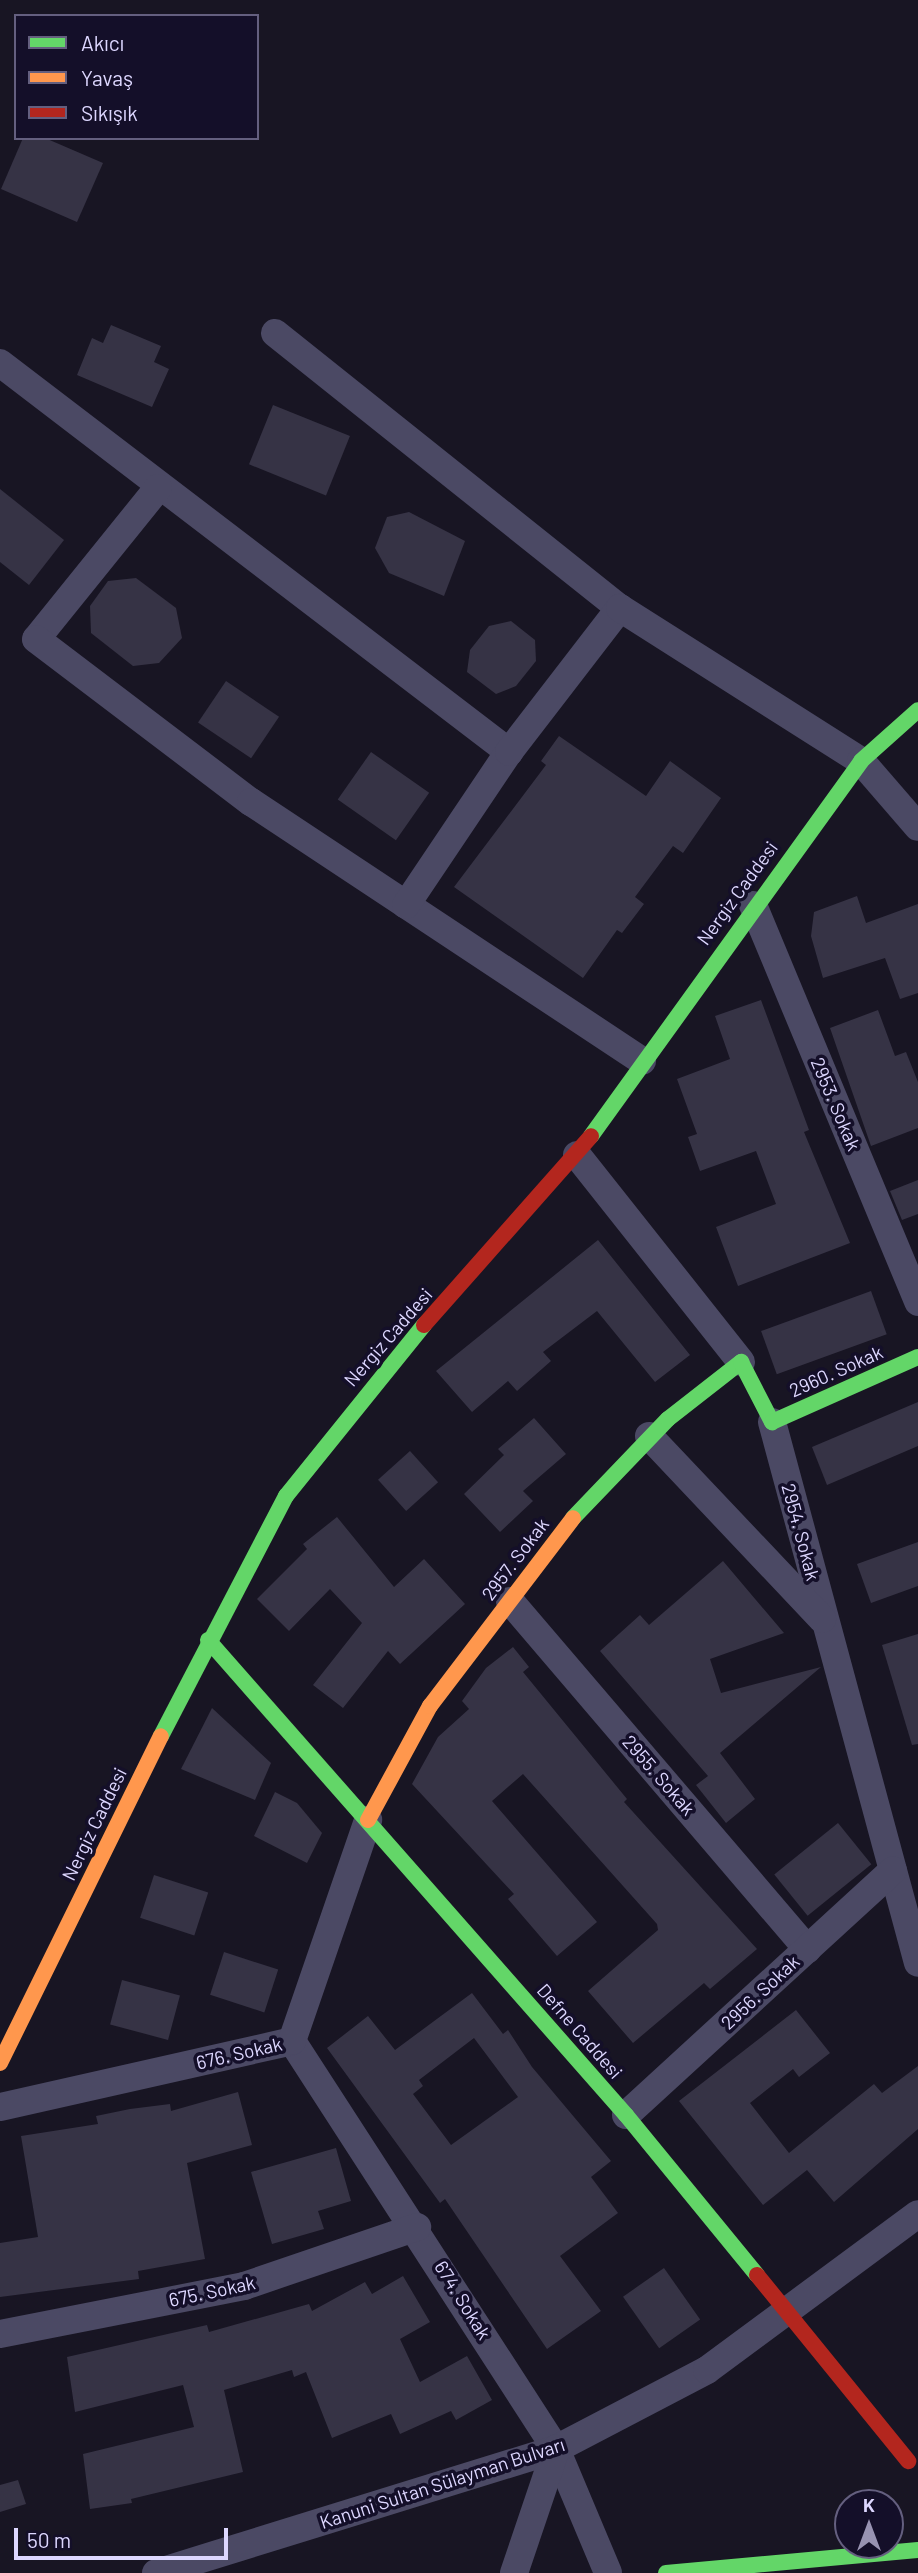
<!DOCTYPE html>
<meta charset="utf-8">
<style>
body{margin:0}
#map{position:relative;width:918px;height:2573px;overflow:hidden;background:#181523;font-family:Barlow,sans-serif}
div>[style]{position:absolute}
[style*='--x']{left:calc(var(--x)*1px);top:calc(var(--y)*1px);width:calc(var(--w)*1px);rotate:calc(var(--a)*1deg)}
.building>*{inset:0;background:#363345;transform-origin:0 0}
.street>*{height:28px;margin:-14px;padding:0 14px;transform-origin:14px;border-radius:14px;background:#4b4964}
.fast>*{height:16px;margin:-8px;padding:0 8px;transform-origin:8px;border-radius:8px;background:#63d668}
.slow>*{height:16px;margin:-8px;padding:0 8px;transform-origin:8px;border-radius:8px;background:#ff974d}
.jam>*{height:16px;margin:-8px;padding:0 8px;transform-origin:8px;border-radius:8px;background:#b3261e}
span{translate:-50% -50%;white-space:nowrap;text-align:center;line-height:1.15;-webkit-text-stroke:7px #140f29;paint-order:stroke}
.street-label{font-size:19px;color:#ddd7ff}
.legend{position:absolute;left:14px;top:14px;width:245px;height:126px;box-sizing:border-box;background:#140f29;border:2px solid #645f7f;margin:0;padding:9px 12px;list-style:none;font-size:21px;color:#ddd7ff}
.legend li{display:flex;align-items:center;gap:14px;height:35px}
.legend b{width:35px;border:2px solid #645f7f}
.north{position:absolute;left:834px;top:2489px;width:70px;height:70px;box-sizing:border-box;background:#140f29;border:2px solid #645f7f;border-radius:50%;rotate:0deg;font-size:19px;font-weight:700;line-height:28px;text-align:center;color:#ddd7ff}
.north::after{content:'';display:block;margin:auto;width:24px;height:32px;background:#9893b2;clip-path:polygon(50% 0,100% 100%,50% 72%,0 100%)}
.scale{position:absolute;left:14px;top:2528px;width:214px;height:32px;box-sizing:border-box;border:4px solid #ddd7ff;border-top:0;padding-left:9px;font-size:21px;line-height:24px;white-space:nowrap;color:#ddd7ff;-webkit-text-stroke:5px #140f29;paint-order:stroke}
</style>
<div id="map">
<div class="building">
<i style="clip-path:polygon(23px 138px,45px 138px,103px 163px,77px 222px,1px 189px)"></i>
<i style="clip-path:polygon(111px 325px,161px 346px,154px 362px,169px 369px,152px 407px,77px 375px,92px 338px,103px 343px)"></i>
<i style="left:273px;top:405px;width:83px;height:64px;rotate:22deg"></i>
<i style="clip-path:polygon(0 489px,64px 540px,29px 585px,0 562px)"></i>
<i style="clip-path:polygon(409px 512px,465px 541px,444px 596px,389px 573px,375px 548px,387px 517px)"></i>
<i style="clip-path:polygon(136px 578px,176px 608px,182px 638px,159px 663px,133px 666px,91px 633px,90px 606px,108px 581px)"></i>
<i style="clip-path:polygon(511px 621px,535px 640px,536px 661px,516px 686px,496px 694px,467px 672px,470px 650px,489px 626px)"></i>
<i style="left:226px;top:681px;width:64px;height:50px;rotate:34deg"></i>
<i style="clip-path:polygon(559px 736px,646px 796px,670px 761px,721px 798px,683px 853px,673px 846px,635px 897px,644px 904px,622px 933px,617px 930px,583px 978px,454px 887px,546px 765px,541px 761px)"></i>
<i style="left:371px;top:752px;width:71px;height:58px;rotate:35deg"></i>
<i style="clip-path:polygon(857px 896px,866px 923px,918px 904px,918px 993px,900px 999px,885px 958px,823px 978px,811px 936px,814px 912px)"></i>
<i style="clip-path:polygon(761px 1000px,809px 1130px,804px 1132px,850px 1243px,738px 1286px,716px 1227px,776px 1204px,756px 1151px,700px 1171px,688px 1137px,697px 1134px,677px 1079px,730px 1059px,715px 1016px)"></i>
<i style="clip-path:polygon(878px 1010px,895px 1056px,906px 1052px,918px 1082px,918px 1128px,871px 1146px,830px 1028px)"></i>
<i style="clip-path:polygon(918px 1180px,918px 1214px,902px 1220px,890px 1191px)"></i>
<i style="clip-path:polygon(598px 1240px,690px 1355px,655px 1382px,597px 1311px,543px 1352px,551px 1361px,517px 1391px,508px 1381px,472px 1412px,436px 1371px)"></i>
<i style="left:871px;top:1291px;width:46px;height:117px;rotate:70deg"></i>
<i style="clip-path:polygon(918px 1402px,918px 1446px,827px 1485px,812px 1447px)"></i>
<i style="clip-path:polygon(534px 1418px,566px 1454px,523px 1491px,533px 1501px,500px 1532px,464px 1494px,504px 1455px,498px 1449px)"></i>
<i style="left:410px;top:1451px;width:42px;height:43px;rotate:48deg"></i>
<i style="clip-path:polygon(337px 1517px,394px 1587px,424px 1559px,465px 1604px,400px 1664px,388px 1651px,343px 1708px,313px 1685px,362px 1623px,330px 1589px,289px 1631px,257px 1599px,307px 1549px,303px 1544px)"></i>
<i style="clip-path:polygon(918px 1542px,918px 1586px,871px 1603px,857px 1564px)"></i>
<i style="clip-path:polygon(723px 1561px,784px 1633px,710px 1659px,721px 1693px,821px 1667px,720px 1753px,755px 1799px,726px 1823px,696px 1785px,708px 1776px,600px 1651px,640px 1615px,649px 1625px)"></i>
<i style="clip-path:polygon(918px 1634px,918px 1744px,912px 1745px,882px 1645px)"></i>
<i style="clip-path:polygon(513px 1647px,529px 1667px,523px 1672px,627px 1799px,624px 1802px,757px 1949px,710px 1989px,704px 1983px,633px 2043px,588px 1991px,658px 1930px,657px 1924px,523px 1774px,492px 1801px,597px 1922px,557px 1956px,508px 1899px,514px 1894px,412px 1784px,438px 1737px,469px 1709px,462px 1701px,486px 1668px)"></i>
<i style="clip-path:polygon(212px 1708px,271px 1763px,255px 1800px,181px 1769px)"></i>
<i style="clip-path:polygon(275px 1792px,297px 1803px,322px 1833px,307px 1863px,254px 1836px)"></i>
<i style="left:838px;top:1823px;width:53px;height:82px;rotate:51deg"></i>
<i style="left:154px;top:1875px;width:57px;height:45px;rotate:18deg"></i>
<i style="left:224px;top:1952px;width:57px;height:45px;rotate:18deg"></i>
<i style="left:122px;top:1980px;width:60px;height:46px;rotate:15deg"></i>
<i style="clip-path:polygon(evenodd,472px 1993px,503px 2034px,508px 2030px,532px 2067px,611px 2161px,591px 2177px,618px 2213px,560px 2256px,601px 2311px,547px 2349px,445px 2199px,440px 2203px,327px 2048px,368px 2016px,395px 2050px,472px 1993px,474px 2038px,518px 2097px,451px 2145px,413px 2094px,423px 2086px,419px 2080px,474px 2038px)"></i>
<i style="clip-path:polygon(796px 2010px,830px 2053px,799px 2077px,793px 2069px,750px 2103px,789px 2153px,874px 2084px,882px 2093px,918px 2066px,918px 2129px,834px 2202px,807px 2170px,763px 2205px,679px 2101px)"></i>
<i style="clip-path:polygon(238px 2092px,252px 2145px,187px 2163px,205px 2259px,138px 2271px,139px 2279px,0 2297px,0 2243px,38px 2237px,21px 2136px,98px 2124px,96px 2116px,130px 2109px,170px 2104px,171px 2111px)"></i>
<i style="clip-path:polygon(336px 2148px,351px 2201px,318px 2211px,324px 2229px,272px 2244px,251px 2172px)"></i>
<i style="left:664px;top:2268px;width:63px;height:50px;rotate:55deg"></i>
<i style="clip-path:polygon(403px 2276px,430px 2322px,400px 2339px,420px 2382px,467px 2356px,492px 2400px,456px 2420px,451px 2411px,400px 2434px,391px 2414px,332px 2438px,306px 2372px,294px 2377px,292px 2370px,224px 2390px,243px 2472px,131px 2499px,132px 2503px,90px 2509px,83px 2454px,194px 2427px,183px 2385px,75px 2412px,67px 2357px,207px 2325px,209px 2332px,309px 2304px,312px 2311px,365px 2282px,372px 2294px)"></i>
<i style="clip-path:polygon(18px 2480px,26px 2504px,0 2512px,0 2485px)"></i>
</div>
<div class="street">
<i style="--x:275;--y:333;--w:441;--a:38.6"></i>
<i style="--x:0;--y:363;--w:641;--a:37.39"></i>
<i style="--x:158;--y:488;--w:194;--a:128.9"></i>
<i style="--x:36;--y:639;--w:270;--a:37.2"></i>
<i style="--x:251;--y:802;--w:469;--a:33.5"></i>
<i style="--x:406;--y:905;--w:184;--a:-56.1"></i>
<i style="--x:509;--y:752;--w:182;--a:-52.4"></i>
<i style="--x:620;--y:608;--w:285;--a:32.4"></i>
<i style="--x:861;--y:761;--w:87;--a:49.2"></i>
<i style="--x:753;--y:905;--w:430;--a:67.4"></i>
<i style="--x:577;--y:1155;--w:264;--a:51.6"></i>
<i style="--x:772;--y:1422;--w:560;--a:74.9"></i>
<i style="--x:649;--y:1436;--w:252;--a:46.6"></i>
<i style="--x:510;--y:1601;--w:458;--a:49.5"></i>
<i style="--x:292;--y:2041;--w:486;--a:57.1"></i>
<i style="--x:556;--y:2449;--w:134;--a:67.2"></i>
<i style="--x:0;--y:2107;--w:299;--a:-12.7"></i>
<i style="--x:292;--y:2041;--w:234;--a:-71"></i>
<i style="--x:626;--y:2115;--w:362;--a:-42.5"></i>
<i style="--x:0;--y:2334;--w:249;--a:-11.1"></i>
<i style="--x:244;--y:2286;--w:183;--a:-18.8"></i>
<i style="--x:156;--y:2573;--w:419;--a:-17.2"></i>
<i style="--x:556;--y:2449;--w:170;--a:-27.6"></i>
<i style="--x:707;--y:2370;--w:262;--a:-36.5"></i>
<i style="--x:514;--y:2573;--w:131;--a:-71.3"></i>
</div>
<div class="fast">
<i style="--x:591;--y:1136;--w:462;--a:-54.2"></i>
<i style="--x:861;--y:761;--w:76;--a:-41.8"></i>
<i style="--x:573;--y:1518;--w:137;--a:-46.2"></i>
<i style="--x:668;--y:1419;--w:93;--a:-38"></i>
<i style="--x:741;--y:1362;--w:68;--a:62.7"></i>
<i style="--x:772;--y:1422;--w:160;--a:-24"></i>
<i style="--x:208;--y:1640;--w:633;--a:48.65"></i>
<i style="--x:626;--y:2115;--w:207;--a:50.7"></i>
<i style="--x:161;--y:1736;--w:271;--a:-62.5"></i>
<i style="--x:286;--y:1496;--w:220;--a:-51.1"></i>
<i style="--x:666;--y:2573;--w:253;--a:-5.2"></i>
</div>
<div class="slow">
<i style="--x:368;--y:1820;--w:130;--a:-61.5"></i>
<i style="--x:430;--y:1706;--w:236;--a:-52.7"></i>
<i style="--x:0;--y:2063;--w:364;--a:-63.8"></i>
</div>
<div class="jam">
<i style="--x:424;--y:1325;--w:252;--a:-48.5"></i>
<i style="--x:757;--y:2275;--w:240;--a:50.9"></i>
</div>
<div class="street-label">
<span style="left:737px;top:893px;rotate:-54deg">Nergiz Caddesi</span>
<span style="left:836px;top:1104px;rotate:67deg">2953. Sokak</span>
<span style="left:388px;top:1337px;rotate:-49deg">Nergiz Caddesi</span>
<span style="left:836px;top:1371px;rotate:-24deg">2960. Sokak</span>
<span style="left:801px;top:1532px;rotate:75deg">2954. Sokak</span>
<span style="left:515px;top:1559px;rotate:-53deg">2957. Sokak</span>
<span style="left:659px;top:1775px;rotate:49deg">2955. Sokak</span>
<span style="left:94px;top:1824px;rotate:-64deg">Nergiz Caddesi</span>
<span style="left:760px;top:1992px;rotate:-43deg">2956. Sokak</span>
<span style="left:580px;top:2031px;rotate:49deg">Defne Caddesi</span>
<span style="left:239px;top:2053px;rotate:-13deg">676. Sokak</span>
<span style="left:212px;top:2291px;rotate:-12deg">675. Sokak</span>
<span style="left:463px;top:2300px;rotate:58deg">674. Sokak</span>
<span style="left:442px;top:2483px;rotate:-18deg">Kanuni Sultan Sülayman Bulvarı</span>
</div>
<ul class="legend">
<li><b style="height:9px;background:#63d668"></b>Akıcı</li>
<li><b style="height:9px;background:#ff974d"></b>Yavaş</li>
<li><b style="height:9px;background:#b3261e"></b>Sıkışık</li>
</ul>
<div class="north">K</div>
<div class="scale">50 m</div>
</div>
